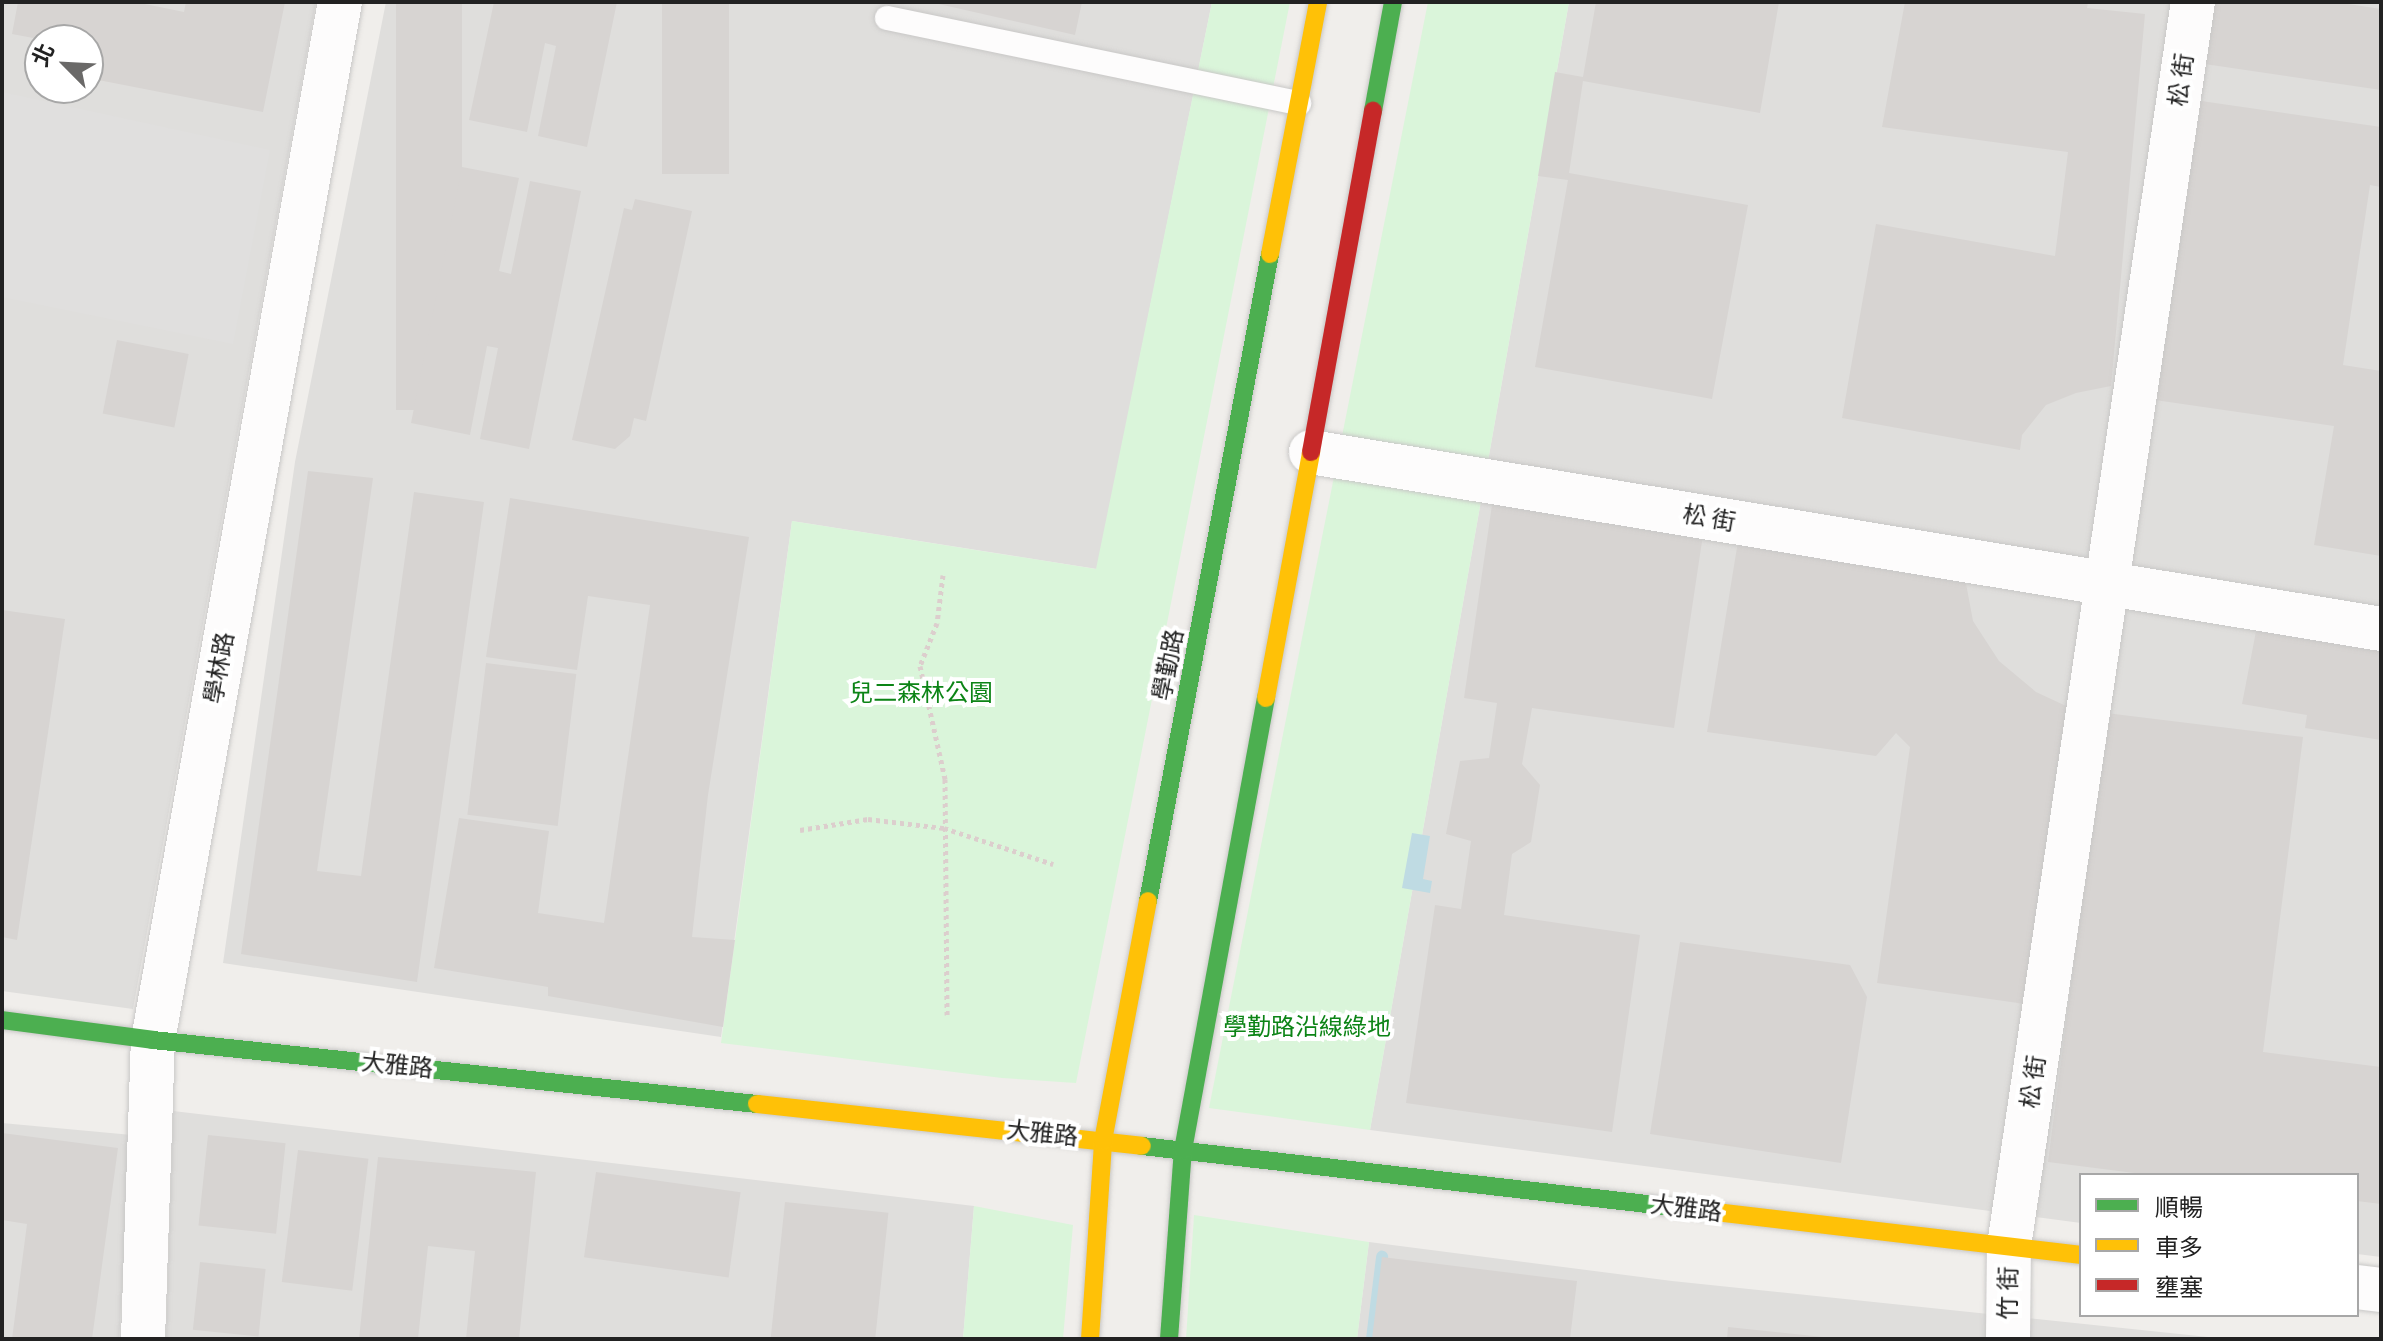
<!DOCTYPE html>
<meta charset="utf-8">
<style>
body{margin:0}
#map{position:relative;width:2383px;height:1341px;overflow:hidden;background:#f0eeeb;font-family:"Roboto Condensed","Noto Sans TC",sans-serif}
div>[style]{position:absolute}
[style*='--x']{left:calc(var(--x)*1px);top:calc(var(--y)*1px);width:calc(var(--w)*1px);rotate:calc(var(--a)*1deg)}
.residential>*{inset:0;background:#dfdedc}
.park>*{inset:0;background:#daf5da}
.parking>*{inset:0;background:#e0dfde}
.water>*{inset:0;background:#bfdbe3}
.stream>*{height:12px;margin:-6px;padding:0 6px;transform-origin:6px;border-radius:6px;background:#bfdbe3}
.building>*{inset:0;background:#d7d4d2;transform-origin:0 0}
.path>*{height:5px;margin-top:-2.5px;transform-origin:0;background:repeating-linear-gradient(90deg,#dccecd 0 4px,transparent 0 8px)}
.roads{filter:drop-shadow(0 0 2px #c9c8c7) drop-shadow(0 0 2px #c9c8c7)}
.lane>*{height:24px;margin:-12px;padding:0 12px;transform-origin:12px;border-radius:12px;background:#fdfcfc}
.street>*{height:44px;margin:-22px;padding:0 22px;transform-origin:22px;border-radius:22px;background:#fdfcfc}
.fast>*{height:18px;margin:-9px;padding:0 9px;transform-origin:9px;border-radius:9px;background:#4caf50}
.slow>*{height:18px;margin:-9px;padding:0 9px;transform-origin:9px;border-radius:9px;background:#ffc107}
.jam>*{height:18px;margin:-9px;padding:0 9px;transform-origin:9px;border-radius:9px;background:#c62828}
span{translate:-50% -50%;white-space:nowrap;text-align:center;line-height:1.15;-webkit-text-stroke:8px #fff;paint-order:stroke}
.street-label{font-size:24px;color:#222}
.park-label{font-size:24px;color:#0c8416}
.frame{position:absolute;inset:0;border:4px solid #222;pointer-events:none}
.legend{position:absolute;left:2079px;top:1173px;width:280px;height:144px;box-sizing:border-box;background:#fff;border:2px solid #a7a7a7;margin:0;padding:10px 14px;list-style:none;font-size:24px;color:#222}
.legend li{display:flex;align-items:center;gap:16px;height:40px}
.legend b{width:40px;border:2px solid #a7a7a7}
.north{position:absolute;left:24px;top:24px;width:80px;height:80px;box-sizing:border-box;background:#fff;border:2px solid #a7a7a7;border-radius:50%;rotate:294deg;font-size:22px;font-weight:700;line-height:32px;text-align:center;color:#222}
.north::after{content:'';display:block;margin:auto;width:28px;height:36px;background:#6a6968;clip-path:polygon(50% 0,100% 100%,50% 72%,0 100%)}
</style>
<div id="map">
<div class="residential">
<i style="clip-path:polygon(evenodd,2px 2px,316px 2px,133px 1009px,2px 991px,2px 2px,40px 40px,88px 40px,88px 88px,40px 88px,40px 40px)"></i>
<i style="clip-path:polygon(386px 2px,1212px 2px,1097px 569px,792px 521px,721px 1037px,223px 963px,295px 462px)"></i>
<i style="clip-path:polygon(1569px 2px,2381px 2px,2381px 1257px,2357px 1254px,2357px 1175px,2081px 1175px,2081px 1223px,1370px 1130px)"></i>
<i style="clip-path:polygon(173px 1111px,974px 1206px,963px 1339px,166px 1339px)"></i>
<i style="clip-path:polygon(2px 1123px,132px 1135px,119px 1339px,2px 1339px)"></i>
<i style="clip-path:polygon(1369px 1242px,1672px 1281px,2227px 1339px,1357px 1339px)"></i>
</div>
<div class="park">
<i style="clip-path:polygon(1212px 2px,1290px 2px,1076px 1083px,1002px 1078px,721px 1043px,792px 521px,1096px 569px)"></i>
<i style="clip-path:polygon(1428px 2px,1569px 2px,1370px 1130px,1209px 1108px)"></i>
<i style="clip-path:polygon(974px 1206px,1073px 1225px,1063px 1339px,963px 1339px)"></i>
<i style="clip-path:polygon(1194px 1215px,1369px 1242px,1357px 1339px,1186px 1339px)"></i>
</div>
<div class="parking">
<i style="clip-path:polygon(2px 92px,270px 150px,233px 344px,2px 297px)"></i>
</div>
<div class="water">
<i style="clip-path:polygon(1412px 833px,1430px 836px,1423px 879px,1432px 881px,1430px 893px,1402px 888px)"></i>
</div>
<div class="stream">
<i style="--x:1372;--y:1339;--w:83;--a:-83"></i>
</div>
<div class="building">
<i style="clip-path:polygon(18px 2px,135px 2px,184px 12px,186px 2px,285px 2px,263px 112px,88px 78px,88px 40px,44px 40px,12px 34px)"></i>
<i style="left:396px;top:2px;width:66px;height:408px"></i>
<i style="clip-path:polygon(494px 2px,617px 2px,587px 147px,538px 136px,556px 46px,545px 43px,527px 132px,469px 120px)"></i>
<i style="left:662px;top:2px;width:67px;height:172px"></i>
<i style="clip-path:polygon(930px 2px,1082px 2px,1075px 35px)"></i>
<i style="clip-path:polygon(1596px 2px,1779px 2px,1760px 113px,1583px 81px,1569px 173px,1748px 205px,1712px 399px,1535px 367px,1568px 180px,1538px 176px,1555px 72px,1583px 77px)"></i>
<i style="clip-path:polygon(1905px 2px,2088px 2px,2087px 8px,2145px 14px,2111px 386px,2076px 393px,2046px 405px,2022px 435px,2020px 450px,1842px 418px,1876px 224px,2055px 256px,2068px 152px,1882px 127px)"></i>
<i style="clip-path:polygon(2208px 2px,2335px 2px,2381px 9px,2381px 90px,2198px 63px)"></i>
<i style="clip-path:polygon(2201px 101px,2381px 127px,2381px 187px,2370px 185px,2343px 365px,2381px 371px,2381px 556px,2314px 545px,2334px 426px,2155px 400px)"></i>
<i style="clip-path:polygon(462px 167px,519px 178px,499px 271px,511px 274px,530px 181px,581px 191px,529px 449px,480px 439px,498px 348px,487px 346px,470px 435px,411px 423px)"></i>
<i style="clip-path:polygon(635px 199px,692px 211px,646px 421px,634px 418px,630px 436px,615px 449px,572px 440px,624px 208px,632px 210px)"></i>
<i style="left:117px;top:340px;width:73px;height:75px;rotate:11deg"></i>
<i style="clip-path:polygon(308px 471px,373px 478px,317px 871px,361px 876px,414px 492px,484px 502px,417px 982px,241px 954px)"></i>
<i style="clip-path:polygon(510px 498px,749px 537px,708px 795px,692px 937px,735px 940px,723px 1027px,548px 996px,548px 987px,434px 968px,459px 818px,549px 831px,538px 913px,604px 923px,650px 605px,588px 596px,577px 670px,486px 657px)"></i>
<i style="clip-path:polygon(1493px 498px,1704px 528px,1674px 728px,1532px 708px,1522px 764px,1540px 785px,1531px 842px,1512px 854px,1504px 915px,1640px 935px,1612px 1132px,1406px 1103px,1435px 905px,1461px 909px,1471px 841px,1446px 834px,1460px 761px,1489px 758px,1497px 703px,1464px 698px)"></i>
<i style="clip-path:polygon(1739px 535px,1962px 562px,1973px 621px,1999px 661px,2036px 692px,2079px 712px,2040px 1006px,1877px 983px,1910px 747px,1896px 733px,1876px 756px,1707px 732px)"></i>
<i style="clip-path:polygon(2px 610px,65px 619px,17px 940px,2px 937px)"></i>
<i style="clip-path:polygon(2258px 621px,2381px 642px,2381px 740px,2305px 728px,2307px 715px,2242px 704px)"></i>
<i style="left:486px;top:663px;width:91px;height:153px;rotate:7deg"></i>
<i style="clip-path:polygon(2106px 713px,2303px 737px,2263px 1052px,2381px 1067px,2381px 1204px,2357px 1201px,2357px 1175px,2150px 1175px,2048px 1162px)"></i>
<i style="clip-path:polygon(1680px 942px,1850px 965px,1867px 997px,1841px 1163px,1650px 1134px)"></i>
<i style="clip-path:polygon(2px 1133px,118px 1148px,92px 1339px,12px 1339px,27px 1224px,2px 1220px)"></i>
<i style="left:208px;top:1135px;width:78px;height:91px;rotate:6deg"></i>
<i style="left:298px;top:1150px;width:71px;height:133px;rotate:7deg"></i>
<i style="clip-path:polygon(378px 1157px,536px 1172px,519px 1339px,466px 1339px,475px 1251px,428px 1246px,418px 1339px,359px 1339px)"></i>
<i style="left:596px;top:1172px;width:146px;height:86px;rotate:8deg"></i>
<i style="left:785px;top:1202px;width:104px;height:138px;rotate:6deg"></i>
<i style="clip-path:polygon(1382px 1257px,1577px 1281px,1570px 1339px,1372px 1339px)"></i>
<i style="left:200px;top:1262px;width:66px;height:68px;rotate:6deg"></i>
<i style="clip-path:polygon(1728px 1327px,1823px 1337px,1823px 1339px,1727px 1339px)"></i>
</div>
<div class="path">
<i style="--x:943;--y:575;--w:48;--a:97.1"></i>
<i style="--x:937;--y:623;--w:46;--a:111.6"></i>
<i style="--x:920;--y:666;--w:116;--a:77.5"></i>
<i style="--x:945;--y:779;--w:236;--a:89.5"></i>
<i style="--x:800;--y:830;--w:69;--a:-9.2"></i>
<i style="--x:868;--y:819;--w:77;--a:6.8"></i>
<i style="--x:944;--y:828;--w:115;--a:18.3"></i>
</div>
<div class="roads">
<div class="lane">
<i style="--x:887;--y:18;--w:421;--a:11.7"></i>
</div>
<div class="street">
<i style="--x:1311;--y:452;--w:1085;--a:9.39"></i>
<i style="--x:2357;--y:1287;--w:24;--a:7"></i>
<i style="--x:143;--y:1339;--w:299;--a:-88.1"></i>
<i style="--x:153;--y:1040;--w:1055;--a:-79.79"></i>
<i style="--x:2008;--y:1339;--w:93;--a:-89.4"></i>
<i style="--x:2009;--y:1246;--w:1258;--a:-81.59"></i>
</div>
<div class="fast">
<i style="--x:1373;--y:111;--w:111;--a:-79.6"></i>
<i style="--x:1148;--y:901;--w:658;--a:-79.32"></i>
<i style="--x:2;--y:1020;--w:152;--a:7.5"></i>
<i style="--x:153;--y:1040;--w:607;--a:6.05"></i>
<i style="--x:1142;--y:1146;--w:544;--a:6.55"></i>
<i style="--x:1169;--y:1339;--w:190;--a:-85.8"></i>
<i style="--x:1183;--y:1150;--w:460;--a:-79.6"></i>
</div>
<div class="slow">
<i style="--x:1270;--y:254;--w:257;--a:-79.2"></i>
<i style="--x:1266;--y:698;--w:250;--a:-79.6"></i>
<i style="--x:757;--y:1104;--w:387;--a:6.2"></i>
<i style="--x:1682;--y:1208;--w:402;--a:6.7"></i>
<i style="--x:1090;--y:1339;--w:198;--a:-86.2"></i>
<i style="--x:1103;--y:1141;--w:244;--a:-79.4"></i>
</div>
<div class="jam">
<i style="--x:1311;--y:452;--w:347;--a:-79.7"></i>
</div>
</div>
<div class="street-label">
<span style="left:2182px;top:80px;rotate:-82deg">松 街</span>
<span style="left:1709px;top:519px;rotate:10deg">松 街</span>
<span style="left:1169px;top:665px;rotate:-79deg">學勤路</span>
<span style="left:220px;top:668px;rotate:-80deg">學林路</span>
<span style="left:397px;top:1066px;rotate:6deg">大雅路</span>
<span style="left:2034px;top:1082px;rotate:-82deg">松 街</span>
<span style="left:1042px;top:1134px;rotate:6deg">大雅路</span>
<span style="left:1686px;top:1209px;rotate:7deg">大雅路</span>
<span style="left:2009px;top:1293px;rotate:-89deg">竹 街</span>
</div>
<div class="park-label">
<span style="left:921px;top:694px">兒二森林公園</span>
<span style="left:1307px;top:1028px">學勤路沿線綠地</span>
</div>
<div class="frame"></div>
<ul class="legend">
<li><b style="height:10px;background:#4caf50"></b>順暢</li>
<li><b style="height:10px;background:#ffc107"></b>車多</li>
<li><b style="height:10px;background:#c62828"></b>壅塞</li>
</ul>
<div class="north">北</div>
</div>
